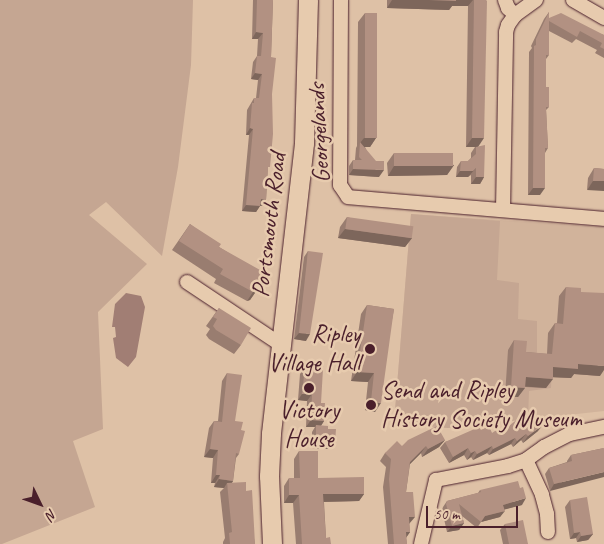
<!DOCTYPE html>
<style>
body{margin:0}
#map{position:relative;width:604px;height:544px;overflow:hidden;background:#dec1a6;font-family:Caveat,sans-serif}
div>[style]{position:absolute}
[style*='--x']{left:calc(var(--x)*1px);top:calc(var(--y)*1px);width:calc(var(--w)*1px);rotate:calc(var(--a)*1deg)}
.built>*{inset:0;background:#d1b39b}
.green>*{inset:0;background:#c5a692}
.water>*{inset:0;background:#a17e74}
.roads{filter:drop-shadow(0 0 1px #4a1f2b) drop-shadow(0 0 1px #4a1f2b)}
.street>*{height:14px;margin:-7px;padding:0 7px;transform-origin:7px;border-radius:7px;background:#e7cbae}
.secondary>*{height:19px;margin:-9.5px;padding:0 9.5px;transform-origin:9.5px;border-radius:9.5px;background:#e7cbae}
.wall>*{inset:0;background:#997d70}
.shaded-wall>*{inset:0;background:#7d665b}
.building>*{inset:0;background:#b29182;transform-origin:0 0}
.dots>*{width:14px;height:14px;translate:-50% -50%;box-sizing:border-box;border:2px solid #e7cbae;border-radius:50%}
span{translate:-50% -50%;white-space:nowrap;text-align:center;line-height:1.15;-webkit-text-stroke:5px #e7cbae;paint-order:stroke}
.street-label{font-size:25px;color:#4a1f2b}
.poi-label{font-size:25px;color:#4a1f2b}
.right{translate:-100% -50%;text-align:right}
.left{translate:0 -50%;text-align:left}
.north{position:absolute;left:15px;top:479px;width:50px;height:50px;-webkit-text-stroke:4px #e7cbae;paint-order:stroke;rotate:132deg;font-size:14px;font-weight:700;line-height:20px;text-align:center;color:#4a1f2b}
.north::after{content:'';display:block;margin:auto;width:18px;height:22px;background:#4a1f2b;clip-path:polygon(50% 0,100% 100%,50% 72%,0 100%)}
.scale{position:absolute;left:426px;top:506px;width:92px;height:22px;box-sizing:border-box;border:2px solid #4a1f2b;border-top:0;padding-left:6px;font-size:15px;line-height:18px;white-space:nowrap;color:#4a1f2b;-webkit-text-stroke:4px #e7cbae;paint-order:stroke}
</style>
<div id="map">
<div class="built">
<i style="clip-path:polygon(411px 214px,604px 227px,604px 411px,448px 428px,394px 423px)"></i>
</div>
<div class="green">
<i style="clip-path:polygon(0 0,193px 0,191px 65px,178px 167px,162px 256px,106px 202px,89px 215px,147px 264px,98px 312px,103px 429px,73px 441px,95px 507px,2px 544px,0 544px)"></i>
<i style="clip-path:polygon(411px 214px,500px 221px,497px 280px,519px 283px,518px 319px,537px 321px,537px 360px,552px 365px,551px 388px,529px 391px,528px 419px,448px 428px,394px 423px)"></i>
</div>
<div class="water">
<i style="clip-path:polygon(126px 293px,141px 296px,145px 307px,136px 357px,128px 367px,116px 358px,113px 338px,116px 337px,115px 327px,112px 327px,115px 304px)"></i>
</div>
<div class="roads">
<div class="street">
<i style="--x:341;--y:0;--w:185;--a:90.3"></i>
<i style="--x:340;--y:185;--w:14;--a:56"></i>
<i style="--x:348;--y:197;--w:257;--a:4.9"></i>
<i style="--x:505;--y:0;--w:9;--a:69"></i>
<i style="--x:508;--y:8;--w:10;--a:45"></i>
<i style="--x:573;--y:0;--w:36;--a:30"></i>
<i style="--x:503;--y:210;--w:178;--a:-89"></i>
<i style="--x:506;--y:32;--w:7;--a:-74"></i>
<i style="--x:508;--y:25;--w:12;--a:-55"></i>
<i style="--x:515;--y:15;--w:26;--a:-36"></i>
<i style="--x:187;--y:282;--w:112;--a:33.7"></i>
<i style="--x:526;--y:460;--w:38;--a:65"></i>
<i style="--x:542;--y:495;--w:20;--a:75"></i>
<i style="--x:547;--y:514;--w:18;--a:87"></i>
<i style="--x:421;--y:544;--w:66;--a:-76.8"></i>
<i style="--x:436;--y:480;--w:73;--a:-11"></i>
<i style="--x:508;--y:466;--w:19;--a:-18"></i>
<i style="--x:526;--y:460;--w:22;--a:-36"></i>
<i style="--x:544;--y:447;--w:29;--a:-27"></i>
<i style="--x:570;--y:434;--w:35;--a:-12"></i>
</div>
<div class="secondary">
<i style="--x:272;--y:544;--w:68;--a:-92.5"></i>
<i style="--x:269;--y:476;--w:43;--a:-87.3"></i>
<i style="--x:271;--y:433;--w:292;--a:-83.5"></i>
<i style="--x:304;--y:143;--w:143;--a:-88.4"></i>
</div>
</div>
<div class="wall">
<i style="clip-path:polygon(253px 0,273px 0,271px 57px,272px 94px,266px 200px,262px 206px,260px 206px,256px 212px,242px 211px,249px 135px,246px 135px,247px 110px,254px 98px,256px 98px,258px 80px,251px 79px,253px 62px,257px 56px,258px 39px,252px 39px)"></i>
<i style="clip-path:polygon(387px 0,486px 0,478px 146px,484px 177px,480px 184px,471px 184px,471px 175px,468px 177px,456px 177px,457px 167px,461px 161px,468px 161px,471px 158px,471px 153px,475px 147px,466px 147px,468px 6px,452px 6px,449px 10px,387px 8px)"></i>
<i style="clip-path:polygon(549px 12px,549px 18px,604px 35px,604px 58px,595px 53px,597px 50px,576px 39px,572px 43px,549px 31px,549px 55px,546px 59px,546px 87px,549px 107px,546px 110px,548px 148px,545px 153px,540px 195px,528px 195px,529px 52px,532px 48px,531px 46px,544px 19px)"></i>
<i style="clip-path:polygon(365px 13px,376px 138px,370px 147px,365px 147px,379px 177px,349px 175px,349px 166px,353px 160px,355px 160px,356px 148px,357px 146px,358px 22px)"></i>
<i style="clip-path:polygon(394px 153px,454px 165px,447px 175px,388px 176px,387px 163px)"></i>
<i style="clip-path:polygon(594px 168px,604px 169px,587px 190px,588px 178px)"></i>
<i style="clip-path:polygon(347px 217px,412px 238px,405px 247px,338px 238px,340px 227px)"></i>
<i style="clip-path:polygon(190px 224px,219px 247px,259px 272px,257px 290px,250px 300px,247px 301px,214px 283px,216px 279px,172px 250px)"></i>
<i style="clip-path:polygon(308px 251px,306px 341px,294px 339px,304px 257px)"></i>
<i style="clip-path:polygon(566px 287px,581px 292px,600px 376px,574px 374px,571px 378px,553px 377px,546px 388px,525px 387px,518px 397px,505px 396px,508px 350px,514px 340px,526px 352px,547px 354px,548px 333px,555px 323px,557px 323px,559px 296px)"></i>
<i style="clip-path:polygon(367px 305px,394px 309px,375px 412px,365px 410px,368px 382px,351px 381px,361px 314px)"></i>
<i style="clip-path:polygon(219px 308px,241px 345px,234px 354px,209px 339px,206px 335px,210px 329px,206px 326px)"></i>
<i style="clip-path:polygon(305px 367px,321px 403px,324px 421px,321px 426px,328px 429px,331px 449px,312px 448px,312px 432px,315px 427px,306px 427px,307px 401px,298px 400px,300px 374px)"></i>
<i style="clip-path:polygon(227px 373px,235px 421px,239px 454px,236px 458px,233px 481px,232px 483px,246px 491px,255px 544px,223px 544px,223px 542px,225px 538px,220px 492px,224px 488px,214px 487px,215px 483px,211px 483px,213px 458px,204px 457px,209px 428px,214px 421px,218px 421px,222px 381px)"></i>
<i style="clip-path:polygon(481px 430px,492px 433px,500px 433px,538px 431px,523px 443px,521px 440px,513px 447px,511px 444px,489px 455px,487px 453px,473px 460px,471px 457px,467px 460px,464px 455px,449px 463px,440px 448px,445px 442px)"></i>
<i style="clip-path:polygon(445px 440px,439px 447px,422px 457px,421px 453px,410px 464px,406px 492px,410px 532px,406px 538px,407px 544px,388px 544px,383px 487px,386px 467px,380px 461px,385px 453px,402px 446px)"></i>
<i style="clip-path:polygon(604px 448px,550px 491px,545px 474px,549px 468px,567px 462px,567px 461px,571px 455px)"></i>
<i style="clip-path:polygon(299px 451px,318px 478px,364px 494px,359px 501px,324px 502px,326px 538px,331px 544px,296px 544px,293px 503px,284px 503px,284px 486px,289px 478px,294px 478px,294px 459px)"></i>
<i style="clip-path:polygon(480px 490px,522px 505px,505px 509px,500px 517px,481px 522px,477px 528px,462px 516px,464px 523px,459px 530px,447px 532px,442px 510px,443px 507px,447px 501px,478px 493px)"></i>
<i style="clip-path:polygon(570px 500px,593px 534px,588px 540px,577px 542px,576px 538px,570px 539px,565px 507px)"></i>
<i style="clip-path:polygon(505px 524px,528px 544px,503px 544px,500px 530px)"></i>
</div>
<div class="shaded-wall">
<i style="clip-path:polygon(392px 0,473px 0,468px 6px,452px 6px,449px 10px,387px 8px)"></i>
<i style="clip-path:polygon(256px 32px,263px 33px,258px 39px,252px 39px)"></i>
<i style="clip-path:polygon(255px 73px,262px 74px,258px 80px,251px 79px)"></i>
<i style="clip-path:polygon(250px 128px,253px 129px,249px 135px,246px 135px)"></i>
<i style="clip-path:polygon(364px 138px,376px 138px,370px 147px,360px 147px,360px 143px)"></i>
<i style="clip-path:polygon(472px 138px,484px 138px,478px 147px,466px 147px)"></i>
<i style="clip-path:polygon(454px 165px,447px 175px,388px 176px,394px 166px)"></i>
<i style="clip-path:polygon(476px 168px,468px 177px,456px 177px,460px 171px)"></i>
<i style="clip-path:polygon(353px 169px,384px 170px,379px 177px,349px 175px)"></i>
<i style="clip-path:polygon(476px 177px,484px 177px,480px 184px,471px 184px)"></i>
<i style="clip-path:polygon(593px 181px,604px 181px,604px 191px,587px 190px)"></i>
<i style="clip-path:polygon(533px 188px,545px 188px,540px 195px,528px 195px)"></i>
<i style="clip-path:polygon(261px 199px,266px 200px,262px 206px,260px 206px,256px 212px,242px 211px,246px 205px)"></i>
<i style="clip-path:polygon(345px 229px,412px 238px,405px 247px,338px 238px)"></i>
<i style="clip-path:polygon(257px 290px,250px 300px,247px 301px,253px 292px)"></i>
<i style="clip-path:polygon(299px 333px,310px 334px,306px 341px,294px 339px)"></i>
<i style="clip-path:polygon(578px 364px,604px 366px,604px 370px,600px 376px,574px 374px,571px 378px,547px 377px,553px 367px)"></i>
<i style="clip-path:polygon(357px 372px,374px 373px,368px 382px,351px 381px)"></i>
<i style="clip-path:polygon(526px 377px,553px 379px,546px 388px,519px 386px)"></i>
<i style="clip-path:polygon(511px 387px,525px 388px,518px 397px,505px 396px)"></i>
<i style="clip-path:polygon(302px 394px,312px 394px,307px 401px,298px 400px)"></i>
<i style="clip-path:polygon(371px 401px,381px 403px,375px 412px,365px 410px)"></i>
<i style="clip-path:polygon(311px 420px,324px 421px,320px 427px,316px 425px,315px 427px,306px 427px)"></i>
<i style="clip-path:polygon(543px 425px,538px 431px,523px 443px,528px 436px)"></i>
<i style="clip-path:polygon(526px 434px,521px 440px,513px 447px,517px 441px)"></i>
<i style="clip-path:polygon(515px 438px,511px 444px,489px 455px,493px 449px)"></i>
<i style="clip-path:polygon(445px 440px,439px 447px,422px 457px,428px 449px)"></i>
<i style="clip-path:polygon(316px 442px,335px 443px,331px 449px,312px 448px)"></i>
<i style="clip-path:polygon(426px 446px,421px 453px,405px 469px,410px 462px)"></i>
<i style="clip-path:polygon(492px 446px,487px 453px,473px 460px,477px 454px)"></i>
<i style="clip-path:polygon(468px 448px,464px 455px,449px 463px,453px 457px)"></i>
<i style="clip-path:polygon(210px 449px,218px 450px,213px 458px,204px 457px)"></i>
<i style="clip-path:polygon(475px 451px,471px 457px,467px 460px,471px 453px)"></i>
<i style="clip-path:polygon(604px 472px,604px 477px,550px 491px,554px 484px)"></i>
<i style="clip-path:polygon(216px 475px,220px 475px,215px 483px,211px 483px)"></i>
<i style="clip-path:polygon(219px 479px,233px 481px,228px 488px,227px 483px,224px 488px,214px 487px)"></i>
<i style="clip-path:polygon(323px 494px,364px 494px,359px 501px,318px 502px)"></i>
<i style="clip-path:polygon(289px 495px,299px 495px,293px 503px,284px 503px)"></i>
<i style="clip-path:polygon(526px 498px,522px 505px,499px 511px,503px 505px)"></i>
<i style="clip-path:polygon(505px 511px,500px 517px,481px 522px,485px 516px)"></i>
<i style="clip-path:polygon(409px 517px,415px 517px,409px 524px)"></i>
<i style="clip-path:polygon(464px 523px,459px 530px,447px 532px,452px 526px)"></i>
<i style="clip-path:polygon(406px 532px,410px 532px,405px 539px)"></i>
<i style="clip-path:polygon(580px 532px,576px 538px,570px 539px,574px 533px)"></i>
<i style="clip-path:polygon(593px 534px,588px 540px,577px 542px,581px 536px)"></i>
</div>
<div class="building">
<i style="clip-path:polygon(257px 0,273px 0,271px 57px,276px 58px,272px 94px,273px 134px,270px 167px,268px 167px,266px 200px,261px 199px,260px 206px,246px 205px,253px 129px,250px 128px,252px 103px,254px 103px,254px 98px,259px 98px,262px 74px,255px 73px,257px 56px,261px 56px,263px 33px,256px 32px)"></i>
<i style="clip-path:polygon(429px 0,456px 0,456px 1px)"></i>
<i style="clip-path:polygon(474px 0,486px 0,487px 1px,484px 138px,472px 138px)"></i>
<i style="clip-path:polygon(549px 12px,549px 18px,561px 13px,604px 35px,604px 49px,600px 47px,602px 43px,580px 31px,577px 37px,549px 21px,549px 55px,546px 55px,546px 87px,549px 87px,549px 107px,546px 107px,548px 148px,545px 148px,545px 188px,533px 188px,534px 46px,536px 45px,536px 39px)"></i>
<i style="left:365px;top:13px;width:12px;height:125px"></i>
<i style="clip-path:polygon(360px 142px,376px 161px,384px 161px,384px 170px,353px 169px,353px 160px,362px 160px,359px 157px)"></i>
<i style="clip-path:polygon(485px 145px,484px 177px,476px 177px,476px 168px,473px 171px,460px 171px,461px 161px,468px 161px,476px 154px,476px 147px)"></i>
<i style="left:394px;top:153px;width:59px;height:13px"></i>
<i style="clip-path:polygon(594px 168px,604px 169px,604px 181px,593px 181px)"></i>
<i style="left:347px;top:217px;width:67px;height:12px;rotate:8deg"></i>
<i style="clip-path:polygon(190px 224px,221px 244px,219px 247px,260px 270px,259px 272px,265px 276px,257px 290px,253px 292px,220px 274px,223px 269px,179px 241px)"></i>
<i style="clip-path:polygon(308px 251px,323px 253px,310px 334px,299px 333px)"></i>
<i style="clip-path:polygon(566px 287px,581px 288px,581px 292px,604px 293px,604px 366px,578px 364px,578px 369px,553px 367px,553px 379px,526px 377px,525px 388px,511px 387px,514px 340px,527px 341px,526px 352px,552px 354px,555px 323px,563px 324px)"></i>
<i style="clip-path:polygon(367px 305px,394px 309px,381px 403px,371px 401px,374px 373px,357px 372px)"></i>
<i style="clip-path:polygon(219px 308px,251px 328px,241px 345px,216px 330px,213px 326px,217px 319px,213px 317px)"></i>
<i style="clip-path:polygon(305px 367px,323px 369px,321px 403px,325px 403px,324px 421px,311px 420px,312px 394px,302px 394px)"></i>
<i style="clip-path:polygon(227px 373px,242px 375px,235px 421px,243px 422px,241px 430px,245px 431px,239px 454px,236px 453px,233px 481px,219px 479px,220px 475px,216px 475px,218px 450px,210px 449px,214px 421px,222px 422px)"></i>
<i style="clip-path:polygon(524px 414px,528px 419px,534px 414px,543px 425px,528px 436px,526px 434px,517px 441px,515px 438px,493px 449px,492px 446px,477px 454px,475px 451px,471px 453px,468px 448px,453px 457px,445px 442px,479px 427px,481px 430px,489px 426px,492px 433px,498px 429px,500px 433px)"></i>
<i style="clip-path:polygon(316px 425px,328px 426px,328px 429px,336px 429px,335px 443px,316px 442px)"></i>
<i style="clip-path:polygon(437px 426px,445px 440px,428px 449px,426px 446px,410px 462px,406px 492px,413px 492px,415px 517px,409px 517px,410px 532px,406px 532px,407px 544px,394px 544px,389px 479px,391px 459px,385px 453px,397px 441px,402px 446px,408px 440px)"></i>
<i style="clip-path:polygon(604px 448px,604px 472px,554px 484px,549px 468px,572px 461px,571px 455px)"></i>
<i style="clip-path:polygon(299px 451px,318px 451px,318px 478px,364px 477px,364px 494px,323px 494px,326px 538px,330px 537px,331px 544px,302px 544px,299px 495px,289px 495px,289px 478px,300px 478px)"></i>
<i style="clip-path:polygon(518px 481px,520px 488px,523px 487px,526px 498px,503px 505px,505px 511px,485px 516px,481px 522px,459px 504px,464px 523px,452px 526px,446px 504px,447px 501px,481px 492px,480px 490px)"></i>
<i style="clip-path:polygon(246px 482px,246px 491px,252px 490px,255px 544px,230px 544px,229px 533px,232px 532px,227px 483px)"></i>
<i style="clip-path:polygon(587px 497px,593px 534px,581px 536px,580px 532px,574px 533px,570px 500px)"></i>
<i style="clip-path:polygon(523px 520px,528px 544px,509px 544px,505px 524px)"></i>
</div>
<div class="dots">
<i style="left:370px;top:349px;background:#4a1f2b"></i>
<i style="left:309px;top:388px;background:#4a1f2b"></i>
<i style="left:371px;top:405px;background:#4a1f2b"></i>
</div>
<div class="street-label">
<span style="left:319px;top:133px;rotate:-93deg">Georgelands</span>
<span style="left:269px;top:225px;rotate:-83deg">Portsmouth Road</span>
</div>
<div class="poi-label">
<span class="right" style="left:360px;top:349px">Ripley<br>Village Hall</span>
<span class="left" style="left:381px;top:405px">Send and Ripley<br>History Society Museum</span>
<span style="left:309px;top:425px">Victory<br>House</span>
</div>
<div class="north">N</div>
<div class="scale">50 m</div>
</div>
